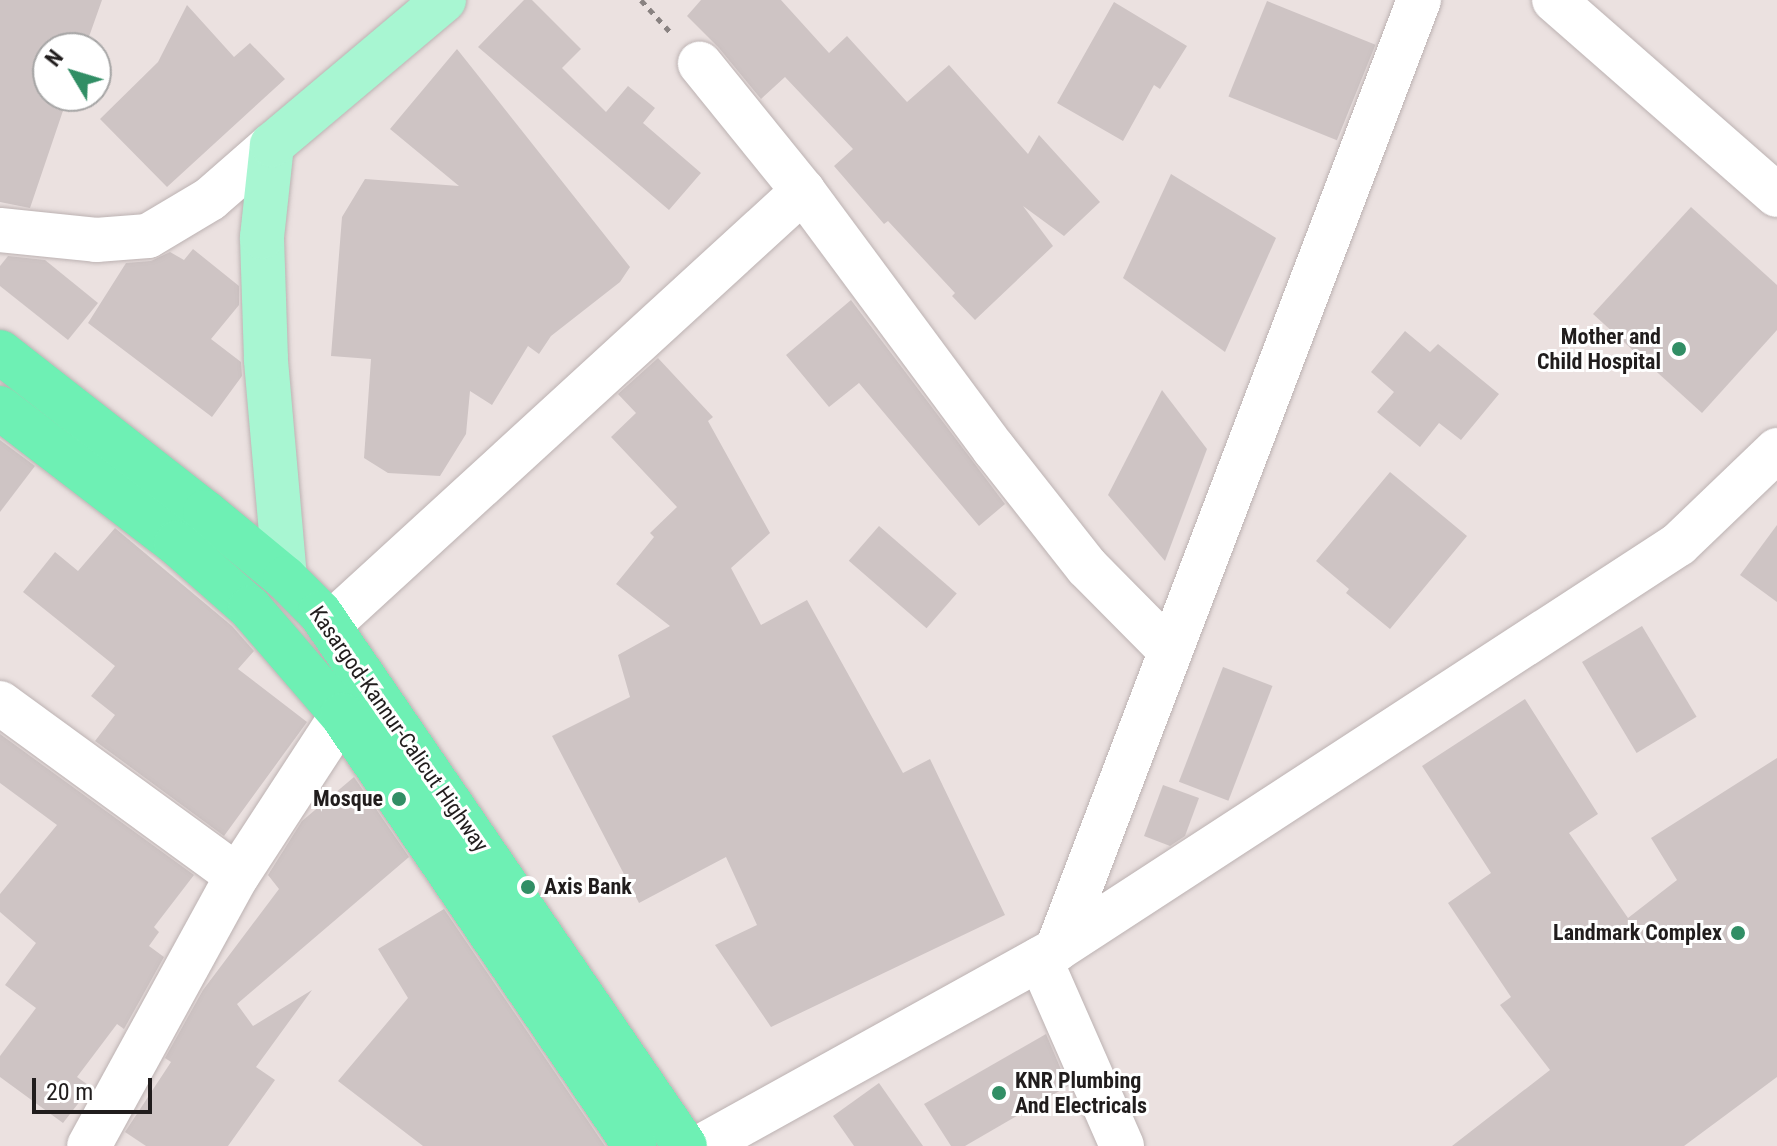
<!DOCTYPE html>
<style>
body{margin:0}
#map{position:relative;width:1777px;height:1146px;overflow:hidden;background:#ebe1e0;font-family:"Roboto Condensed",sans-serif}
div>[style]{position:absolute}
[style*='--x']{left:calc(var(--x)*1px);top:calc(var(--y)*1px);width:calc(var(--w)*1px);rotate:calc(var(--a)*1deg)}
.building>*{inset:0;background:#cec4c4;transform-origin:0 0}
.path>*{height:5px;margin-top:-2.5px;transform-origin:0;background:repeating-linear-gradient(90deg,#898281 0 6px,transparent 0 12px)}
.roads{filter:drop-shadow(0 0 2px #bcb2b2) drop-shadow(0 0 2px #bcb2b2)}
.minor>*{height:44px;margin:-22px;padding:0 22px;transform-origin:22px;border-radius:22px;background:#fff}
.major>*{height:44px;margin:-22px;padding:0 22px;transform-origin:22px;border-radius:22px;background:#a8f6d2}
.highway>*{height:44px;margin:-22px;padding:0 22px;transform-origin:22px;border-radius:22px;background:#6ef0b4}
.dots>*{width:22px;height:22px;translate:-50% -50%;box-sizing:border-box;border:4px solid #fff;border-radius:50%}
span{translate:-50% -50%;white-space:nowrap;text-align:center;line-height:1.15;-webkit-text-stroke:6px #fff;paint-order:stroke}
.poi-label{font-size:22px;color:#211d1d;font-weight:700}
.right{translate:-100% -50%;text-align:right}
.left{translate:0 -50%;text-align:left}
.street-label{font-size:22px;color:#211d1d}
.north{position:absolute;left:32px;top:32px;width:80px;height:80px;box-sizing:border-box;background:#fff;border:2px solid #a6a5a5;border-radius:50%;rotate:308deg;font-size:22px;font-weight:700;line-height:32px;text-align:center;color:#211d1d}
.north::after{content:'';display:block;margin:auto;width:28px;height:36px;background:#318e65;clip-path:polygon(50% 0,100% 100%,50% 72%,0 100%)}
.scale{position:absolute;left:32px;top:1078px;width:120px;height:36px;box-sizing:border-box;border:4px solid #211d1d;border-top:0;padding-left:10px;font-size:24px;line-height:28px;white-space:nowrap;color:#211d1d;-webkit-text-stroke:6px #fff;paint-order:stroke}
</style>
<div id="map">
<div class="building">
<i style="clip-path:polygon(0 0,102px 0,85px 48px,48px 48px,48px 96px,68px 96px,30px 208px,0 202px)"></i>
<i style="clip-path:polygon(524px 0,532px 0,581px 49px,562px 68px,606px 112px,628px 86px,655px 108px,643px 123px,701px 173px,669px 210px,478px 47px)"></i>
<i style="clip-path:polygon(701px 0,781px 0,829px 53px,847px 36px,907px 102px,949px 65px,1028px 154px,1039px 135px,1100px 202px,1064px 236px,1023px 206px,1053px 246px,975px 320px,952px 296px,955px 293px,888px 221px,884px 224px,834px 166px,853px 149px,785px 77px,761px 99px,719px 48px,687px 16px)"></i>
<i style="left:1267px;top:1px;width:117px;height:103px;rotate:22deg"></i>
<i style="clip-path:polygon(1114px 2px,1187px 46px,1160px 89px,1154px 85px,1123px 141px,1057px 103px)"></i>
<i style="clip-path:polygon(187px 5px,234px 57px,250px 43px,285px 79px,167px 187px,100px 119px,158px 62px)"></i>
<i style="clip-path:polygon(457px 49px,630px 267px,620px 282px,551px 336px,539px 354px,528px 346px,492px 405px,470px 391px,466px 434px,440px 476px,388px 473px,364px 458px,371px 359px,331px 356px,342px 217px,365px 179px,459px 186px,390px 129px)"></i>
<i style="clip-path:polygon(1171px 174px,1276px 238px,1225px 352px,1123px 278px)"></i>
<i style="clip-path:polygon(1691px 207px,1777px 285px,1777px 330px,1702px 413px,1593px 314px)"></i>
<i style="clip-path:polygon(193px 249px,239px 286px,239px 305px,211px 339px,241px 362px,242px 376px,212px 417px,88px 323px,126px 263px,151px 261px,170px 252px,184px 260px)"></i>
<i style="clip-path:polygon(8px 256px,45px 260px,98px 303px,68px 340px,0 286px,0 266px)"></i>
<i style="clip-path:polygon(851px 300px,1005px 504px,979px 526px,859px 383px,829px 407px,786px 355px)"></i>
<i style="clip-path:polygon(1405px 331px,1430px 352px,1438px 344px,1499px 394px,1461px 440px,1439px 423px,1420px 447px,1377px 412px,1394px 392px,1371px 372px)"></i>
<i style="clip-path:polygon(658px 358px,713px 417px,708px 421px,770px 533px,731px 568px,761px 625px,807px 600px,903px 773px,930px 759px,1005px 915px,771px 1027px,715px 945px,757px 925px,726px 857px,639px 903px,552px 736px,630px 697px,618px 655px,670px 626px,616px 584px,654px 537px,650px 533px,677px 507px,611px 437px,636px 413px,618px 394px)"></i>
<i style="clip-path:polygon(1162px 390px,1207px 449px,1165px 561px,1108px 495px)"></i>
<i style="clip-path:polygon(0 440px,35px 466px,0 512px)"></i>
<i style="clip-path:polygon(1390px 472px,1467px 536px,1390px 629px,1346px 593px,1349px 589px,1316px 561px)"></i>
<i style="clip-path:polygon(1777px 525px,1777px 602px,1740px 575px)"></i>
<i style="left:879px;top:526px;width:103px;height:46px;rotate:41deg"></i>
<i style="clip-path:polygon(115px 528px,232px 626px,254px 651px,238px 669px,307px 722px,224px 836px,95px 741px,115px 715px,91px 696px,115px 666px,23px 592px,55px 552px,78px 571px)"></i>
<i style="left:1642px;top:626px;width:106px;height:70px;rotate:59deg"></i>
<i style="left:1223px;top:667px;width:53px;height:123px;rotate:21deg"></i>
<i style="clip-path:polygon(1525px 699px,1598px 814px,1569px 833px,1628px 918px,1677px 880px,1651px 838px,1777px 758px,1777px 1077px,1684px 1146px,1452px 1146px,1550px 1070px,1500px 1005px,1511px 997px,1448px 903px,1491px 873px,1422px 766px)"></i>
<i style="clip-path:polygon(0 734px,194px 875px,154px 927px,159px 932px,149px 946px,164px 957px,124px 1029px,117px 1024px,77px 1077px,91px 1087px,63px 1123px,0 1077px,0 1056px,36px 1008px,5px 985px,36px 943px,0 912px,0 894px,57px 825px,0 783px)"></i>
<i style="clip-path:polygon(354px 777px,409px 857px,237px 1004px,253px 1026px,312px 990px,256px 1067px,275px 1080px,228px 1146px,146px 1146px,125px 1132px,171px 1062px,165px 1058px,203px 990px,279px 889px,268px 875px,302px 821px)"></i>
<i style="clip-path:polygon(1163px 785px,1199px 798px,1185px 836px,1170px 846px,1144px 836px)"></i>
<i style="clip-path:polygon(444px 909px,605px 1146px,423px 1146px,338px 1081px,408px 998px,378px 949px)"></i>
<i style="clip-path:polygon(1046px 1034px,1068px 1086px,965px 1146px,951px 1146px,924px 1104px)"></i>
<i style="clip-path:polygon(879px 1083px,923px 1146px,854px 1146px,833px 1116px)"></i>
</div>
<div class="path">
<i style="--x:641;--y:0;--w:46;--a:47.6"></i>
</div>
<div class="roads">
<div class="minor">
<i style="--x:1554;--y:0;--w:296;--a:41.2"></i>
<i style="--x:803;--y:191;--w:321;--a:53.5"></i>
<i style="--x:994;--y:449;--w:150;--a:51.8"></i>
<i style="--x:1087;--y:567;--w:118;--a:45.3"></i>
<i style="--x:0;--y:230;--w:97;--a:5.9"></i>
<i style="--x:96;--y:240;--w:52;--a:-4.4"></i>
<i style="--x:148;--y:236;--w:72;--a:-30.8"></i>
<i style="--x:210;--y:199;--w:82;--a:-41.1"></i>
<i style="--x:329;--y:625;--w:643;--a:-42.48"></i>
<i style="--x:803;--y:191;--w:164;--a:-129"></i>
<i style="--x:0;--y:703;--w:293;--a:36.1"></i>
<i style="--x:1057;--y:949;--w:742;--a:-33.07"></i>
<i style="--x:1679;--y:544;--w:136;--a:-43.8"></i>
<i style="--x:1040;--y:959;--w:204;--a:66.3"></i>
<i style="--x:89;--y:1146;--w:308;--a:-61.3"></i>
<i style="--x:237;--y:876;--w:192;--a:-56.9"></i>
<i style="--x:702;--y:1146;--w:406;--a:-29"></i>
<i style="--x:1057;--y:949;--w:1016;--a:-69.12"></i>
</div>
<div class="major">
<i style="--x:285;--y:578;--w:220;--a:-95"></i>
<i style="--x:266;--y:359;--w:122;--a:-91.9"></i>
<i style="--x:262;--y:237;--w:93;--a:-83.8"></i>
<i style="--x:272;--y:145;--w:225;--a:-40.1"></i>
</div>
<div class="highway">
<i style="--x:0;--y:352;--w:260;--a:38"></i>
<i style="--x:205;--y:512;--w:104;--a:39.5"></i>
<i style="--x:285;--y:578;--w:49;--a:45"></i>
<i style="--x:320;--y:613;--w:646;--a:55.6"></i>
<i style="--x:0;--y:408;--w:222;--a:37.5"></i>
<i style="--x:176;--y:543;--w:98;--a:41.3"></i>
<i style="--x:250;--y:608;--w:141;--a:49.3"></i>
<i style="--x:342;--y:715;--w:521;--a:55.79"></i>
</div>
</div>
<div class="dots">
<i style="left:1679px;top:349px;background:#318e65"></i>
<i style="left:399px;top:799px;background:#318e65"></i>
<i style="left:528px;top:887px;background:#318e65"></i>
<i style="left:1738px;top:933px;background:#318e65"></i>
<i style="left:999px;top:1093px;background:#318e65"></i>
</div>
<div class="poi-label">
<span class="right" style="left:1661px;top:349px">Mother and<br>Child Hospital</span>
<span class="right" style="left:383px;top:799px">Mosque</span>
<span class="left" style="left:544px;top:887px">Axis Bank</span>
<span class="right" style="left:1722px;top:933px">Landmark Complex</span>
<span class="left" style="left:1015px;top:1093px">KNR Plumbing<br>And Electricals</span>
</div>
<div class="street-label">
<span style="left:399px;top:729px;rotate:55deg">Kasargod-Kannur-Calicut Highway</span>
</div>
<div class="north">N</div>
<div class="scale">20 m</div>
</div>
